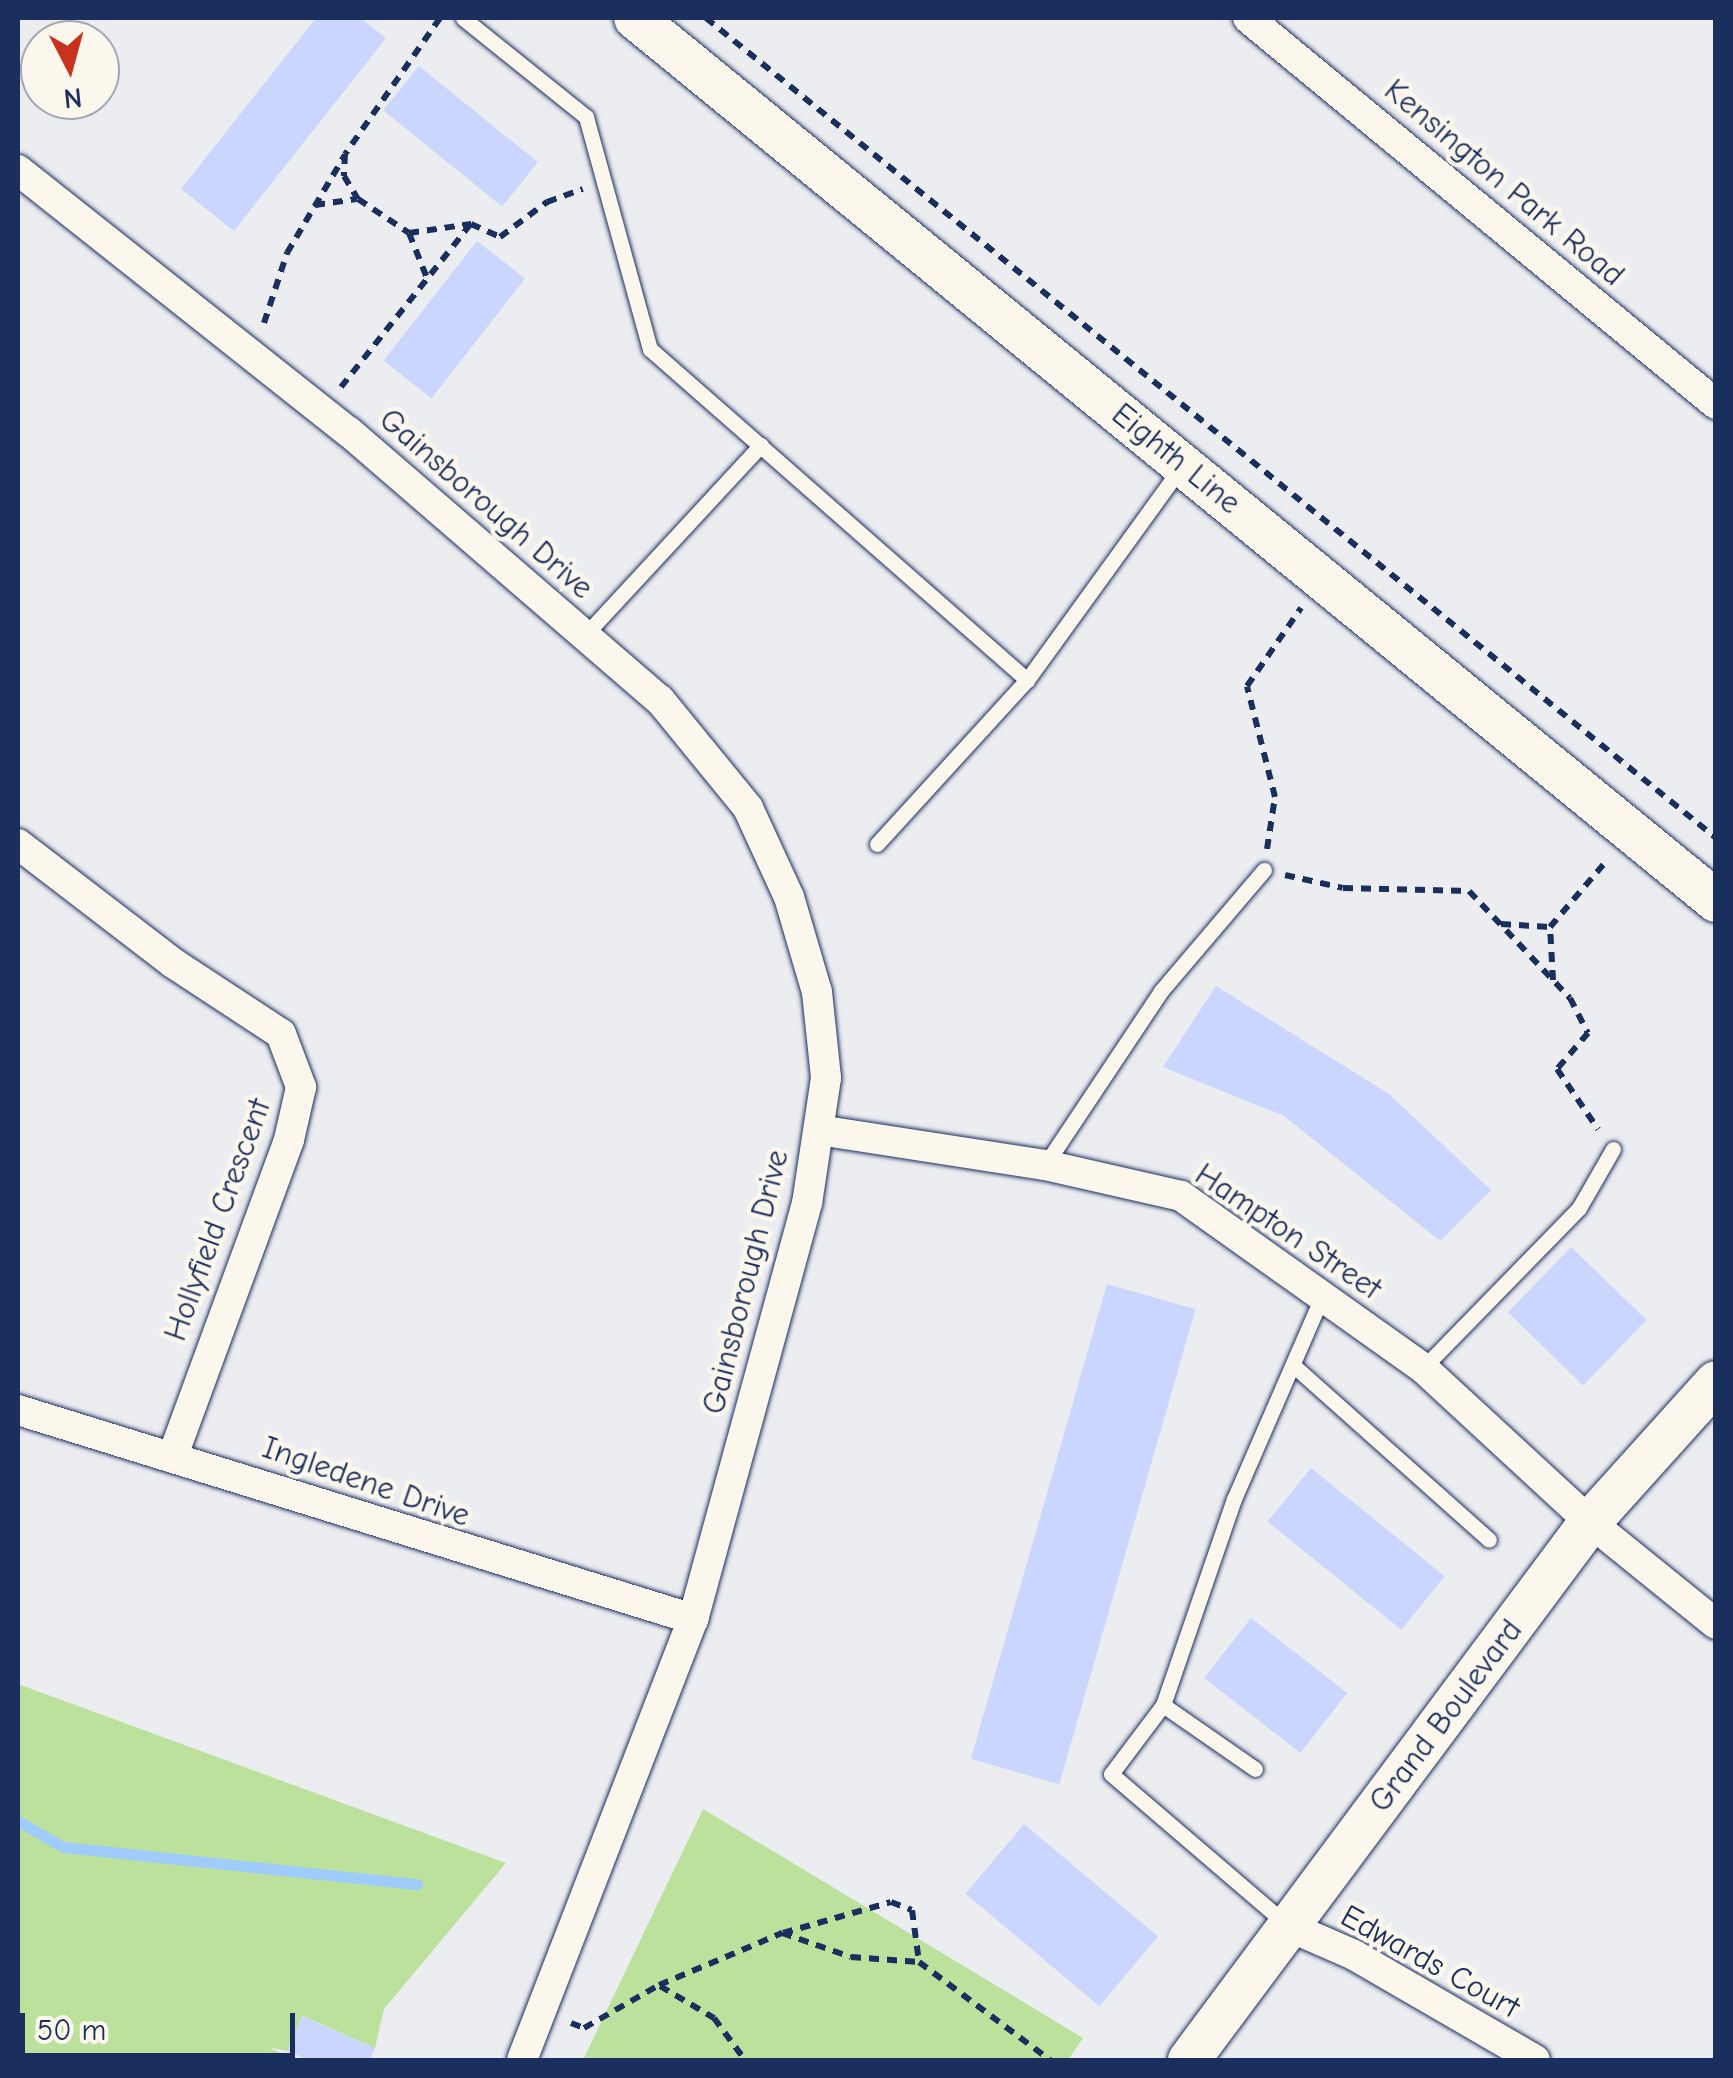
<!DOCTYPE html>
<style>
body{margin:0}
#map{position:relative;width:1733px;height:2078px;overflow:hidden;background:#ecedf1;font-family:"Comic Neue",sans-serif}
div>[style]{position:absolute}
[style*='--x']{left:calc(var(--x)*1px);top:calc(var(--y)*1px);width:calc(var(--w)*1px);rotate:calc(var(--a)*1deg)}
.green>*{inset:0;background:#bbe19d}
.stream>*{height:11px;margin:-5.5px;padding:0 5.5px;transform-origin:5.5px;border-radius:5.5px;background:#9fccfa}
.building>*{inset:0;background:#cad6fd;transform-origin:0 0}
.path>*{height:6px;margin-top:-3px;transform-origin:0;background:repeating-linear-gradient(90deg,#1b2f5e 0 10px,transparent 0 18px)}
.roads{filter:drop-shadow(0 0 2px #1b2f5e) drop-shadow(0 0 2px #1b2f5e)}
.lane>*{height:15px;margin:-7.5px;padding:0 7.5px;transform-origin:7.5px;border-radius:7.5px;background:#fbf7ec}
.street>*{height:30px;margin:-15px;padding:0 15px;transform-origin:15px;border-radius:15px;background:#fbf7ec}
.secondary>*{height:42px;margin:-21px;padding:0 21px;transform-origin:21px;border-radius:21px;background:#fbf7ec}
span{translate:-50% -50%;white-space:nowrap;text-align:center;line-height:1.15;-webkit-text-stroke:9px #fbf7ec;paint-order:stroke}
.street-label{font-size:32px;color:#1b2f5e}
.frame{position:absolute;inset:0;border:20px solid #1b2f5e;pointer-events:none}
.north{position:absolute;left:20px;top:20px;width:100px;height:100px;box-sizing:border-box;background:#fbf7ec;border:2px solid #a1a7b3;border-radius:50%;rotate:174deg;font-size:28px;font-weight:700;line-height:40px;text-align:center;color:#1b2f5e}
.north::after{content:'';display:block;margin:auto;width:35px;height:45px;background:#c8321e;clip-path:polygon(50% 0,100% 100%,50% 72%,0 100%)}
.scale{position:absolute;left:20px;top:2013px;width:275px;height:45px;box-sizing:border-box;border:5px solid #1b2f5e;border-top:0;padding-left:12px;font-size:30px;line-height:35px;white-space:nowrap;color:#1b2f5e;-webkit-text-stroke:8px #fbf7ec;paint-order:stroke}
</style>
<div id="map">
<div class="green">
<i style="clip-path:polygon(18px 1684px,506px 1863px,384px 2009px,375px 2048px,303px 2016px,287px 2051px,268px 2047px,295px 2060px,18px 2060px)"></i>
<i style="clip-path:polygon(703px 1809px,1083px 2038px,1068px 2060px,583px 2060px)"></i>
</div>
<div class="stream">
<i style="--x:18;--y:1821;--w:52;--a:30"></i>
<i style="--x:63;--y:1847;--w:356;--a:6"></i>
</div>
<div class="building">
<i style="clip-path:polygon(316px 18px,360px 18px,386px 38px,234px 231px,181px 189px)"></i>
<i style="left:419px;top:66px;width:153px;height:57px;rotate:39deg"></i>
<i style="left:477px;top:241px;width:61px;height:152px;rotate:38deg"></i>
<i style="clip-path:polygon(1216px 986px,1389px 1094px,1491px 1190px,1440px 1241px,1284px 1116px,1163px 1067px)"></i>
<i style="left:1571px;top:1247px;width:105px;height:91px;rotate:44deg"></i>
<i style="left:1107px;top:1284px;width:92px;height:494px;rotate:16deg"></i>
<i style="left:1311px;top:1468px;width:172px;height:69px;rotate:39deg"></i>
<i style="left:1251px;top:1618px;width:122px;height:76px;rotate:38deg"></i>
<i style="left:1024px;top:1824px;width:175px;height:91px;rotate:40deg"></i>
<i style="clip-path:polygon(302px 2016px,375px 2048px,370px 2060px,309px 2060px,287px 2051px)"></i>
</div>
<div class="path">
<i style="--x:440;--y:18;--w:166;--a:124.9"></i>
<i style="--x:345;--y:154;--w:22;--a:93"></i>
<i style="--x:344;--y:176;--w:27;--a:59"></i>
<i style="--x:358;--y:199;--w:61;--a:33.7"></i>
<i style="--x:409;--y:233;--w:63;--a:-8.3"></i>
<i style="--x:471;--y:224;--w:32;--a:24"></i>
<i style="--x:500;--y:237;--w:59;--a:-36.7"></i>
<i style="--x:547;--y:202;--w:38;--a:-20"></i>
<i style="--x:706;--y:18;--w:1301;--a:39.07"></i>
<i style="--x:315;--y:205;--w:42;--a:-8.1"></i>
<i style="--x:409;--y:233;--w:48;--a:68.2"></i>
<i style="--x:264;--y:323;--w:74;--a:-71.8"></i>
<i style="--x:287;--y:253;--w:114;--a:-59.4"></i>
<i style="--x:341;--y:387;--w:207;--a:-51.5"></i>
<i style="--x:1267;--y:849;--w:53;--a:-81.3"></i>
<i style="--x:1275;--y:797;--w:114;--a:-104.2"></i>
<i style="--x:1247;--y:686;--w:95;--a:-55.3"></i>
<i style="--x:1285;--y:875;--w:59;--a:12.6"></i>
<i style="--x:1343;--y:888;--w:126;--a:1.4"></i>
<i style="--x:1469;--y:891;--w:147;--a:46.7"></i>
<i style="--x:1570;--y:998;--w:39;--a:63"></i>
<i style="--x:1588;--y:1033;--w:48;--a:130.7"></i>
<i style="--x:1557;--y:1069;--w:73;--a:55.7"></i>
<i style="--x:1501;--y:924;--w:49;--a:3.5"></i>
<i style="--x:1553;--y:980;--w:53;--a:-93.2"></i>
<i style="--x:1550;--y:927;--w:89;--a:-49.5"></i>
<i style="--x:783;--y:1933;--w:112;--a:-16"></i>
<i style="--x:891;--y:1902;--w:22;--a:21"></i>
<i style="--x:912;--y:1910;--w:52;--a:82.3"></i>
<i style="--x:660;--y:1986;--w:63;--a:30.7"></i>
<i style="--x:714;--y:2018;--w:52;--a:53.6"></i>
<i style="--x:571;--y:2023;--w:14;--a:21"></i>
<i style="--x:584;--y:2028;--w:86;--a:-29.8"></i>
<i style="--x:659;--y:1985;--w:134;--a:-22.9"></i>
<i style="--x:782;--y:1933;--w:73;--a:19.2"></i>
<i style="--x:851;--y:1957;--w:68;--a:4.2"></i>
<i style="--x:919;--y:1962;--w:164;--a:36.8"></i>
</div>
<div class="roads">
<div class="lane">
<i style="--x:463;--y:18;--w:158;--a:38.8"></i>
<i style="--x:586;--y:117;--w:241;--a:74.6"></i>
<i style="--x:650;--y:349;--w:502;--a:41.28"></i>
<i style="--x:585;--y:635;--w:259;--a:-47.2"></i>
<i style="--x:877;--y:844;--w:222;--a:-47.6"></i>
<i style="--x:1027;--y:680;--w:264;--a:-54.1"></i>
<i style="--x:1045;--y:1165;--w:209;--a:-56.3"></i>
<i style="--x:1161;--y:991;--w:159;--a:-49.6"></i>
<i style="--x:1294;--y:1366;--w:261;--a:41.7"></i>
<i style="--x:1423;--y:1368;--w:223;--a:-45.7"></i>
<i style="--x:1579;--y:1208;--w:68;--a:-60"></i>
<i style="--x:1163;--y:1705;--w:112;--a:34.8"></i>
<i style="--x:1285;--y:1923;--w:229;--a:-139.4"></i>
<i style="--x:1111;--y:1774;--w:86;--a:-53"></i>
<i style="--x:1163;--y:1705;--w:218;--a:-71"></i>
<i style="--x:1234;--y:1499;--w:223;--a:-66.5"></i>
</div>
<div class="street">
<i style="--x:1248;--y:18;--w:607;--a:39.52"></i>
<i style="--x:18;--y:170;--w:422;--a:38.4"></i>
<i style="--x:349;--y:432;--w:411;--a:40.8"></i>
<i style="--x:660;--y:700;--w:139;--a:50.8"></i>
<i style="--x:748;--y:808;--w:98;--a:65.3"></i>
<i style="--x:789;--y:897;--w:99;--a:73.6"></i>
<i style="--x:817;--y:992;--w:86;--a:84"></i>
<i style="--x:826;--y:1078;--w:126;--a:98.6"></i>
<i style="--x:807;--y:1203;--w:431;--a:105.3"></i>
<i style="--x:693;--y:1619;--w:473;--a:111.2"></i>
<i style="--x:18;--y:844;--w:195;--a:37.5"></i>
<i style="--x:173;--y:963;--w:129;--a:33.3"></i>
<i style="--x:281;--y:1034;--w:57;--a:69.3"></i>
<i style="--x:301;--y:1087;--w:54;--a:102.8"></i>
<i style="--x:289;--y:1140;--w:333;--a:110.2"></i>
<i style="--x:819;--y:1130;--w:229;--a:8.8"></i>
<i style="--x:1045;--y:1165;--w:139;--a:12.8"></i>
<i style="--x:1181;--y:1196;--w:297;--a:35.4"></i>
<i style="--x:1423;--y:1368;--w:227;--a:42.7"></i>
<i style="--x:1590;--y:1522;--w:162;--a:39"></i>
<i style="--x:18;--y:1410;--w:707;--a:17.2"></i>
<i style="--x:1290;--y:1927;--w:70;--a:23.6"></i>
<i style="--x:1354;--y:1955;--w:209;--a:30.1"></i>
</div>
<div class="secondary">
<i style="--x:635;--y:18;--w:1396;--a:39.24"></i>
<i style="--x:1189;--y:2060;--w:671;--a:-53.3"></i>
<i style="--x:1590;--y:1522;--w:188;--a:-48"></i>
</div>
</div>
<div class="street-label">
<span style="left:1504px;top:183px;rotate:40deg">Kensington Park Road</span>
<span style="left:1176px;top:459px;rotate:39deg">Eighth Line</span>
<span style="left:486px;top:504px;rotate:41deg">Gainsborough Drive</span>
<span style="left:218px;top:1220px;rotate:-70deg">Hollyfield Crescent</span>
<span style="left:1288px;top:1232px;rotate:34deg">Hampton Street</span>
<span style="left:746px;top:1282px;rotate:-76deg">Gainsborough Drive</span>
<span style="left:366px;top:1482px;rotate:19deg">Ingledene Drive</span>
<span style="left:1446px;top:1716px;rotate:-53deg">Grand Boulevard</span>
<span style="left:1430px;top:1962px;rotate:29deg">Edwards Court</span>
</div>
<div class="frame"></div>
<div class="north">N</div>
<div class="scale">50 m</div>
</div>
